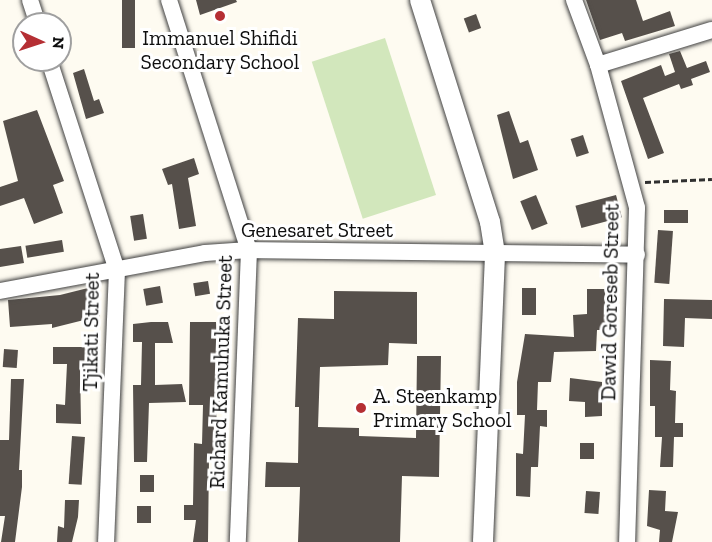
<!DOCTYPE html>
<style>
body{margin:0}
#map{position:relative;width:712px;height:542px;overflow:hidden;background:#fefbf1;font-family:"Zilla Slab",serif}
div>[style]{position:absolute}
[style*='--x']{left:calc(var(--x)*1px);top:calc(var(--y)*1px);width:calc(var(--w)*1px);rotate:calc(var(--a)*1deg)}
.green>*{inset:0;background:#d2e7bc;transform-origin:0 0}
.building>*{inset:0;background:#56504b;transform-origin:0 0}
.path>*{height:3px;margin-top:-1.5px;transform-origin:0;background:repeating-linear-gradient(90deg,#303030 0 6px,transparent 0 9px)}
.roads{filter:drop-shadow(0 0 2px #414141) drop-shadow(0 0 2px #414141)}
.minor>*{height:16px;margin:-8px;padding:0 8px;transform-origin:8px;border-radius:8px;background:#fff}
.tertiary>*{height:20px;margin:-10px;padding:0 10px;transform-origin:10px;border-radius:10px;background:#fff}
.dots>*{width:16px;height:16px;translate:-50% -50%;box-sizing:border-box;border:3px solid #fff;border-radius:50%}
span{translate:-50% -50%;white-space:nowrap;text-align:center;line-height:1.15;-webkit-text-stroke:6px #fff;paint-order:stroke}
.poi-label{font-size:21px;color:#0e0e0e}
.left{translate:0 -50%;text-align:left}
.street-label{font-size:21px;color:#0e0e0e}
.north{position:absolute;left:12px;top:12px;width:60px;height:60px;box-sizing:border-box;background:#fff;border:2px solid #9f9f9f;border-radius:50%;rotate:93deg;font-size:16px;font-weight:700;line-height:24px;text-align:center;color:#0e0e0e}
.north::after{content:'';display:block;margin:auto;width:21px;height:27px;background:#b52f34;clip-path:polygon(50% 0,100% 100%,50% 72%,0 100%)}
</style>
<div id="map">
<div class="green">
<i style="left:385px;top:38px;width:165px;height:77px;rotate:72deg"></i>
</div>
<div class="building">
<i style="left:122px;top:0;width:13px;height:48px"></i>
<i style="clip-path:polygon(196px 0,236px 0,237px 2px,200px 15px)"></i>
<i style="clip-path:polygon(586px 0,636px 0,643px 21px,670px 11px,675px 26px,625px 41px,622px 33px,600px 40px)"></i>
<i style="left:476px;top:14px;width:15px;height:13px;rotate:70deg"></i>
<i style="clip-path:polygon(680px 51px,687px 68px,706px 61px,710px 72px,691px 79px,693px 85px,681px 89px,679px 84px,643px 98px,664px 153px,648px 159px,621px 81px,661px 65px,665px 76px,675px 72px,669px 54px)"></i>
<i style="clip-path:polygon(84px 69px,94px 101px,99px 99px,104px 113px,86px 119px,73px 73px)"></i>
<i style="clip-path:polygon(37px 110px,64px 181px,53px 185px,63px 213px,34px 224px,24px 198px,0 206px,0 187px,18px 181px,3px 121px)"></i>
<i style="clip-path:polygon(509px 111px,520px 143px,528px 140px,538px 170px,513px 179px,497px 115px)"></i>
<i style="left:583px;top:135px;width:19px;height:13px;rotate:72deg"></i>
<i style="clip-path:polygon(194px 158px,199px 174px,188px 178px,196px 226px,179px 229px,172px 184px,168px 185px,162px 169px)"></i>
<i style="left:536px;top:195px;width:31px;height:17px;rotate:68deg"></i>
<i style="left:616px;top:195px;width:23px;height:42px;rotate:75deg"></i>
<i style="left:664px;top:210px;width:24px;height:13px"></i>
<i style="left:143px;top:214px;width:25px;height:13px;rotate:81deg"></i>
<i style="left:658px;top:230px;width:15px;height:53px;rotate:4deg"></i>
<i style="left:62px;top:240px;width:12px;height:37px;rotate:81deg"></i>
<i style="clip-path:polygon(21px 246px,24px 263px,0 267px,0 249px)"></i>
<i style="left:208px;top:281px;width:13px;height:15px;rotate:81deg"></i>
<i style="left:160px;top:286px;width:17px;height:17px;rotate:80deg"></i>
<i style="clip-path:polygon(92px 287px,100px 316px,52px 328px,52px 324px,10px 327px,8px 300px,60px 295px)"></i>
<i style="left:522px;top:288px;width:14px;height:27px"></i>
<i style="clip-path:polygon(587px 289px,605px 289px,606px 330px,597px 330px,596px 351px,554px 352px,551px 382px,538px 382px,537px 410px,547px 410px,547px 427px,540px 426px,538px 467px,531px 467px,530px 497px,516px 496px,516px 453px,523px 454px,525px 415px,517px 415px,517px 382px,525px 334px,574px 337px,573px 315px,587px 314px)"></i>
<i style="clip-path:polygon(334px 291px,417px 292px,417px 344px,389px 343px,388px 365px,320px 367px,318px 427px,359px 428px,359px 436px,416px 438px,417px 356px,441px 356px,439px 477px,402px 476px,400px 542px,298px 542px,300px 487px,265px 487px,266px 462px,298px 463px,299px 407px,295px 407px,298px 318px,334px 319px)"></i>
<i style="clip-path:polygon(664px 299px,712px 300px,712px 319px,685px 318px,684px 347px,663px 346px)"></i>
<i style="clip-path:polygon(151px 322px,168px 322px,173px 343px,155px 343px,155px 385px,182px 384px,186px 402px,149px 403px,147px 462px,134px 462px,133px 385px,141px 385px,142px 342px,133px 342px,133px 324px)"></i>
<i style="clip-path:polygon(190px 322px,216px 322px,219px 378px,226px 379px,226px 392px,220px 391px,220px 402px,216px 402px,218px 459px,209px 459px,208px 542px,193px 542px,196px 520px,184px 520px,184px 505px,193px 505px,194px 443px,202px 444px,203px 405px,189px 405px)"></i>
<i style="clip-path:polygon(53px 347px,89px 347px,89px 364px,80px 364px,81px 424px,56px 423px,56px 404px,65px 405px,67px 364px,53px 364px)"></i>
<i style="left:4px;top:349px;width:14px;height:18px;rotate:4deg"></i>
<i style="clip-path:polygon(650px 360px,671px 361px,670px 390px,676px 391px,675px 423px,683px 423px,683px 437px,674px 437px,673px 467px,660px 467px,662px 437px,655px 437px,655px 406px,650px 406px)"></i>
<i style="clip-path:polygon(570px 378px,602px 382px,602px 416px,585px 417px,585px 402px,569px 401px)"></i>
<i style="clip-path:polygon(11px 379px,24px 379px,19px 470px,22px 470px,22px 487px,15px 542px,1px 542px,5px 516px,0 516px,0 440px,9px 440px)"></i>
<i style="left:72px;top:436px;width:13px;height:48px;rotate:4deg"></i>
<i style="left:580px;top:443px;width:14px;height:16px"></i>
<i style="left:140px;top:475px;width:14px;height:17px"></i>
<i style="clip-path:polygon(649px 490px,666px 491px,665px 511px,678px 512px,672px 542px,659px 542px,660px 530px,647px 526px)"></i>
<i style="left:586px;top:491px;width:14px;height:22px;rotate:4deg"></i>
<i style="clip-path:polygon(65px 500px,79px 500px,78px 517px,72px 542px,57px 542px,58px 526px,64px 528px)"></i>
<i style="left:137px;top:506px;width:14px;height:17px"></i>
</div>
<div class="path">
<i style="--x:645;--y:182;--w:67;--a:-2.6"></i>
</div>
<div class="roads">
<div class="minor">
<i style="--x:30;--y:0;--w:25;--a:72"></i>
<i style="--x:169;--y:0;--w:262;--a:72.3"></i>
<i style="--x:249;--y:250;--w:292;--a:92.2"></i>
<i style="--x:574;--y:0;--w:69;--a:69.7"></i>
<i style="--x:598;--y:65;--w:148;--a:74.7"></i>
<i style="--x:637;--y:208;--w:334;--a:91.7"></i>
<i style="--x:49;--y:60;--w:221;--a:72.1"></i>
<i style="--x:117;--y:270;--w:272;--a:92.3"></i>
<i style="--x:598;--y:65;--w:119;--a:-17.1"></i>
<i style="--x:0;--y:291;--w:208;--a:-10.5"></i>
<i style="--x:205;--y:253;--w:44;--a:-3.9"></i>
<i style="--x:249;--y:250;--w:388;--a:0.7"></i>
</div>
<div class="tertiary">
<i style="--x:420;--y:0;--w:233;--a:72.5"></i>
<i style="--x:490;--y:222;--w:33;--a:81"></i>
<i style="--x:495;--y:255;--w:287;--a:92.4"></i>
</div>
</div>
<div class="dots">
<i style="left:220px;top:16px;background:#b52f34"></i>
<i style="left:361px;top:408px;background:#b52f34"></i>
</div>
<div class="poi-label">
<span style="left:220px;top:50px">Immanuel Shifidi<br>Secondary School</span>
<span class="left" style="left:373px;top:408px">A. Steenkamp<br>Primary School</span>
</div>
<div class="street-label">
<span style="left:317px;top:230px">Genesaret Street</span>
<span style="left:610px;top:302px;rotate:-89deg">Dawid Goreseb Street</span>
<span style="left:91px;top:332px;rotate:-89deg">Tjikati Street</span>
<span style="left:221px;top:372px;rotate:-88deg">Richard Kamuhuka Street</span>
</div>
<div class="north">N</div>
</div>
